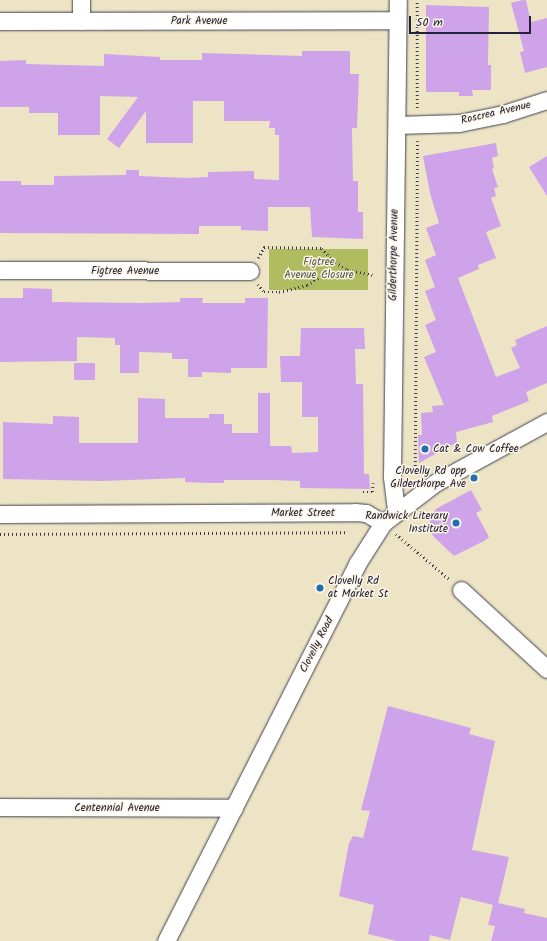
<!DOCTYPE html>
<style>
body{margin:0}
#map{position:relative;width:547px;height:941px;overflow:hidden;background:#ece4c4;font-family:Kalam,sans-serif}
div>[style]{position:absolute}
[style*='--x']{left:calc(var(--x)*1px);top:calc(var(--y)*1px);width:calc(var(--w)*1px);rotate:calc(var(--a)*1deg)}
.green>*{inset:0;background:#afbd60;transform-origin:0 0}
.building>*{inset:0;background:#cea3ea;transform-origin:0 0}
.path>*{height:2.5px;margin-top:-1.25px;transform-origin:0;background:repeating-linear-gradient(90deg,#403f50 0 1px,transparent 0 4px)}
.roads{filter:drop-shadow(0 0 1px #403f50) drop-shadow(0 0 1px #403f50)}
.minor>*{height:17px;margin:-8.5px;padding:0 8.5px;transform-origin:8.5px;border-radius:8.5px;background:#fff}
.dots>*{width:11px;height:11px;translate:-50% -50%;box-sizing:border-box;border:2px solid #fcf5e5;border-radius:50%}
span{translate:-50% -50%;white-space:nowrap;text-align:center;line-height:1.15;-webkit-text-stroke:3px #fcf5e5;paint-order:stroke}
.street-label{font-size:11px;color:#22223b}
.park-label{font-size:11px;color:#535848}
.poi-label{font-size:11px;color:#22223b}
.left{translate:0 -50%;text-align:left}
.right{translate:-100% -50%;text-align:right}
.scale{position:absolute;left:409px;top:16px;width:122px;height:18px;box-sizing:border-box;border:2px solid #22223b;border-top:0;padding-left:5px;font-size:12px;line-height:14px;white-space:nowrap;color:#22223b;-webkit-text-stroke:3px #fcf5e5;paint-order:stroke}
</style>
<div id="map">
<div class="green">
<i style="left:368px;top:249px;width:41px;height:99px;rotate:90deg"></i>
</div>
<div class="building">
<i style="clip-path:polygon(523px 0,526px 0,531px 22px,547px 18px,547px 67px,525px 73px,520px 52px,524px 51px,511px 3px)"></i>
<i style="clip-path:polygon(426px 5px,489px 7px,488px 65px,491px 65px,491px 90px,472px 90px,473px 96px,459px 96px,459px 92px,426px 92px)"></i>
<i style="clip-path:polygon(302px 51px,350px 51px,350px 74px,359px 74px,357px 128px,352px 128px,353px 181px,358px 181px,358px 212px,363px 212px,363px 239px,312px 237px,310px 207px,268px 207px,268px 231px,241px 230px,241px 226px,199px 226px,199px 234px,0 233px,0 181px,21px 181px,21px 185px,54px 185px,54px 176px,126px 175px,126px 170px,139px 170px,139px 176px,186px 178px,208px 177px,208px 172px,254px 171px,254px 179px,279px 180px,279px 135px,275px 135px,275px 128px,269px 128px,270px 121px,224px 121px,224px 101px,193px 101px,193px 143px,146px 143px,146px 111px,119px 148px,107px 139px,138px 97px,100px 96px,100px 135px,58px 135px,58px 113px,29px 113px,29px 107px,0 107px,0 61px,26px 60px,26px 64px,104px 66px,104px 54px,160px 57px,160px 60px,202px 60px,202px 53px,302px 56px)"></i>
<i style="clip-path:polygon(496px 143px,498px 156px,492px 158px,494px 168px,492px 169px,498px 187px,494px 188px,496px 196px,491px 198px,501px 226px,486px 232px,496px 258px,478px 265px,479px 269px,458px 278px,496px 377px,520px 368px,511px 348px,517px 345px,515px 340px,547px 326px,547px 383px,526px 392px,529px 401px,492px 416px,493px 422px,456px 432px,457px 442px,419px 463px,418px 435px,422px 435px,421px 413px,433px 412px,432px 406px,444px 405px,424px 357px,436px 352px,425px 325px,436px 320px,425px 291px,435px 287px,425px 260px,436px 255px,426px 228px,439px 223px,430px 193px,423px 156px)"></i>
<i style="clip-path:polygon(547px 156px,547px 196px,529px 167px)"></i>
<i style="clip-path:polygon(23px 288px,52px 289px,52px 302px,144px 303px,180px 302px,180px 298px,203px 298px,202px 303px,245px 303px,245px 298px,268px 298px,267px 368px,231px 368px,231px 373px,202px 372px,202px 377px,188px 377px,188px 359px,172px 359px,172px 353px,139px 352px,139px 373px,120px 373px,120px 345px,115px 345px,115px 338px,77px 337px,77px 361px,0 362px,0 298px,23px 298px)"></i>
<i style="clip-path:polygon(301px 328px,364px 328px,365px 349px,355px 349px,356px 384px,363px 384px,364px 474px,369px 474px,370px 489px,300px 488px,300px 481px,273px 480px,224px 480px,224px 483px,209px 483px,185px 482px,185px 478px,101px 481px,3px 479px,3px 422px,53px 424px,53px 416px,79px 417px,79px 443px,138px 443px,138px 398px,165px 399px,165px 418px,209px 418px,209px 414px,224px 414px,224px 424px,232px 424px,232px 433px,258px 433px,258px 393px,270px 393px,270px 446px,291px 446px,292px 453px,318px 452px,318px 417px,302px 417px,302px 382px,281px 382px,280px 356px,300px 356px)"></i>
<i style="left:74px;top:363px;width:21px;height:17px"></i>
<i style="clip-path:polygon(471px 490px,482px 510px,476px 513px,489px 537px,484px 541px,454px 556px,433px 536px,430px 528px,430px 519px,436px 509px)"></i>
<i style="clip-path:polygon(388px 706px,471px 728px,469px 734px,495px 741px,472px 850px,509px 857px,498px 903px,525px 909px,524px 913px,547px 918px,547px 941px,491px 941px,495px 926px,488px 925px,493px 905px,461px 897px,450px 940px,430px 935px,429px 941px,397px 941px,368px 934px,374px 905px,339px 896px,349px 843px,353px 836px,363px 838px,370px 811px,361px 810px)"></i>
</div>
<div class="path">
<i style="--x:417;--y:108;--w:108;--a:-90"></i>
<i style="--x:258;--y:258;--w:13;--a:-61"></i>
<i style="--x:264;--y:247;--w:58;--a:1"></i>
<i style="--x:322;--y:248;--w:16;--a:50"></i>
<i style="--x:332;--y:260;--w:19;--a:32"></i>
<i style="--x:348;--y:270;--w:25;--a:11"></i>
<i style="--x:258;--y:284;--w:10;--a:53"></i>
<i style="--x:264;--y:292;--w:15;--a:0"></i>
<i style="--x:279;--y:292;--w:29;--a:-14"></i>
<i style="--x:307;--y:285;--w:22;--a:-32"></i>
<i style="--x:326;--y:273;--w:14;--a:4"></i>
<i style="--x:340;--y:274;--w:9;--a:-27"></i>
<i style="--x:415;--y:466;--w:325;--a:-89.6"></i>
<i style="--x:363;--y:492;--w:9;--a:0"></i>
<i style="--x:372;--y:492;--w:9;--a:-84"></i>
<i style="--x:0;--y:534;--w:348;--a:-0.3"></i>
<i style="--x:396;--y:534;--w:71;--a:40.4"></i>
</div>
<div class="roads">
<div class="minor">
<i style="--x:0;--y:21;--w:397;--a:-0.1"></i>
<i style="--x:81;--y:21;--w:21;--a:-90"></i>
<i style="--x:397;--y:125;--w:62;--a:-1.8"></i>
<i style="--x:459;--y:123;--w:45;--a:-11.6"></i>
<i style="--x:503;--y:114;--w:46;--a:-17.7"></i>
<i style="--x:0;--y:270;--w:250;--a:0.2"></i>
<i style="--x:396;--y:510;--w:34;--a:-97"></i>
<i style="--x:392;--y:476;--w:476;--a:-89.3"></i>
<i style="--x:0;--y:514;--w:355;--a:-0.3"></i>
<i style="--x:355;--y:512;--w:11;--a:5"></i>
<i style="--x:366;--y:513;--w:20;--a:30"></i>
<i style="--x:461;--y:590;--w:117;--a:42.6"></i>
<i style="--x:0;--y:807;--w:234;--a:0.2"></i>
<i style="--x:166;--y:941;--w:423;--a:-63.1"></i>
<i style="--x:357;--y:564;--w:49;--a:-57.6"></i>
<i style="--x:383;--y:523;--w:66;--a:-37.6"></i>
<i style="--x:435;--y:483;--w:128;--a:-28.6"></i>
</div>
</div>
<div class="dots">
<i style="left:425px;top:449px;background:#1f6fb2"></i>
<i style="left:474px;top:478px;background:#1f6fb2"></i>
<i style="left:456px;top:523px;background:#1f6fb2"></i>
<i style="left:320px;top:588px;background:#1f6fb2"></i>
</div>
<div class="street-label">
<span style="left:199px;top:21px">Park Avenue</span>
<span style="left:496px;top:113px;rotate:-13deg">Roscrea Avenue</span>
<span style="left:394px;top:255px;rotate:-89deg">Gilderthorpe Avenue</span>
<span style="left:125px;top:271px">Figtree Avenue</span>
<span style="left:303px;top:513px">Market Street</span>
<span style="left:317px;top:645px;rotate:-63deg">Clovelly Road</span>
<span style="left:117px;top:808px">Centennial Avenue</span>
</div>
<div class="park-label">
<span style="left:319px;top:269px">Figtree<br>Avenue Closure</span>
</div>
<div class="poi-label">
<span class="left" style="left:433px;top:449px">Cat &amp; Cow Coffee</span>
<span class="right" style="left:466px;top:478px">Clovelly Rd opp<br>Gilderthorpe Ave</span>
<span class="right" style="left:448px;top:523px">Randwick Literary<br>Institute</span>
<span class="left" style="left:328px;top:588px">Clovelly Rd<br>at Market St</span>
</div>
<div class="scale">50 m</div>
</div>
